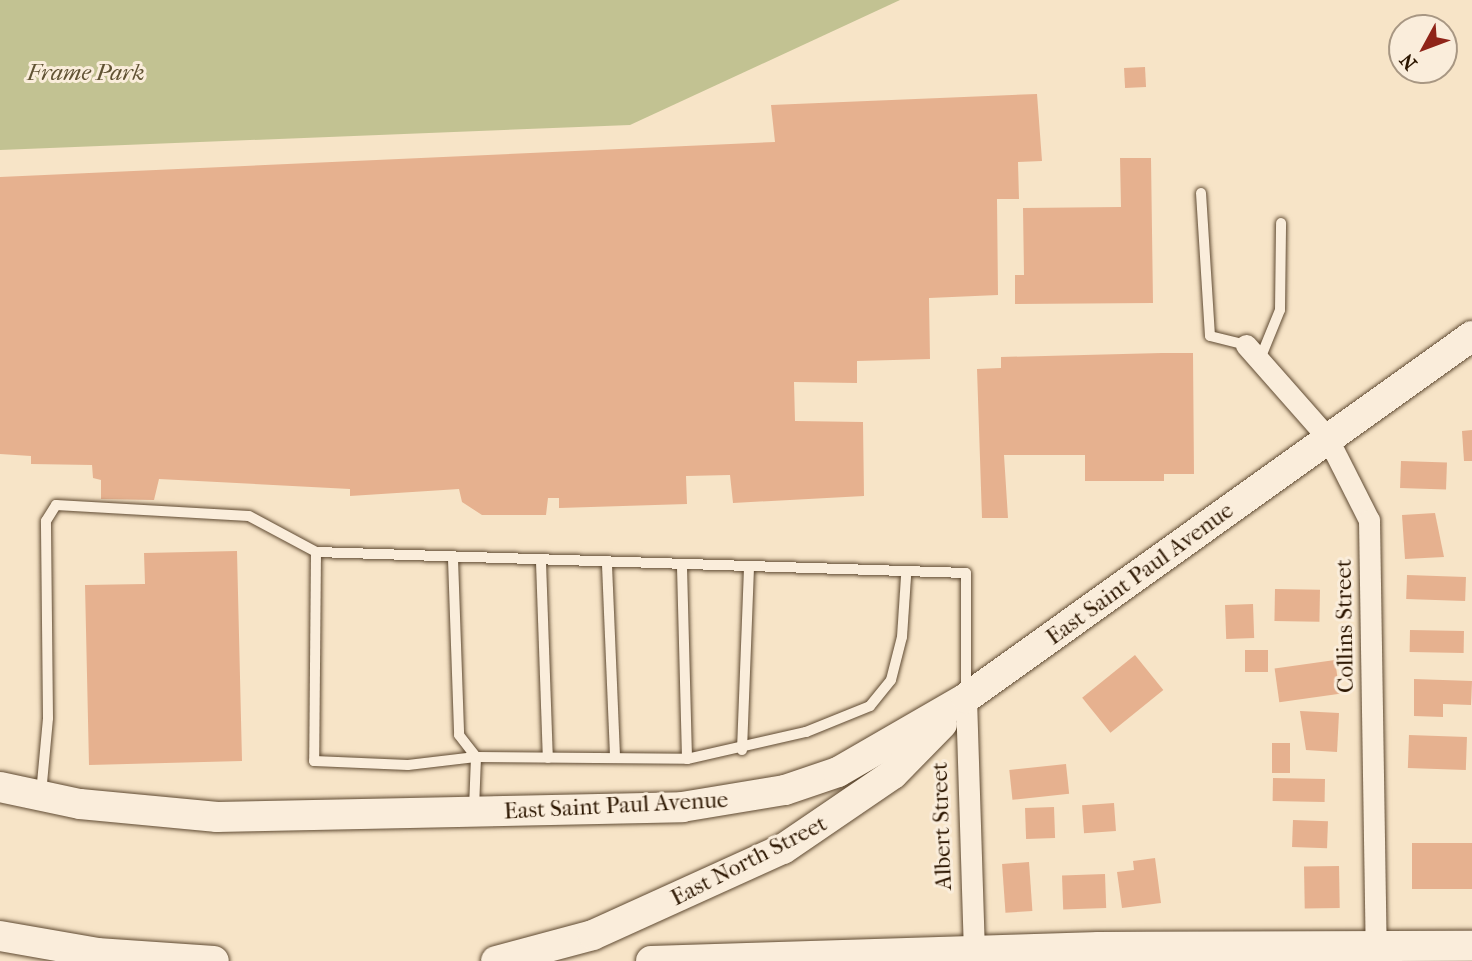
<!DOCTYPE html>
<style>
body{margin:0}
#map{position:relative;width:1472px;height:961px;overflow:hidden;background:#f7e4c7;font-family:"IM FELL French Canon",serif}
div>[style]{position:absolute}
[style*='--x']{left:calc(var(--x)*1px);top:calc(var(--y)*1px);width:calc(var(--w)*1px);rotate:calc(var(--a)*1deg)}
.green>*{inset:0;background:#c2c292}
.building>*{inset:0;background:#e6b18f;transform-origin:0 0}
.roads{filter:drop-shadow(0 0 2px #5f4a32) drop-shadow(0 0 2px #5f4a32)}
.lane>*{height:10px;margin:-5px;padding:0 5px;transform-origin:5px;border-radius:5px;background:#faeddb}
.street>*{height:21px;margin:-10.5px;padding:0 10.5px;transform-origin:10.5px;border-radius:10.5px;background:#faeddb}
.secondary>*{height:30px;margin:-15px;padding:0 15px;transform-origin:15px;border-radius:15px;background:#faeddb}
span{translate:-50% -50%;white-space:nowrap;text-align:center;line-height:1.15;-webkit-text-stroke:6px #faeddb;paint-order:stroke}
.park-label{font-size:23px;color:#605233;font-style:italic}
.street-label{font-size:23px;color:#2c1600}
.north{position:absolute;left:1388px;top:14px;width:70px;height:70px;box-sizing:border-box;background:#faeddb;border:2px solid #a89783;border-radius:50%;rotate:229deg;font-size:19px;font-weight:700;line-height:28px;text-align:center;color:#2c1600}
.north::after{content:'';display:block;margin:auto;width:24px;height:32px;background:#8f2418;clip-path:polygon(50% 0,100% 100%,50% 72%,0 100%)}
</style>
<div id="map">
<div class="green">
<i style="clip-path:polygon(0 0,900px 0,630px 125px,0 150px)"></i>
</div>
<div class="building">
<i style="left:1145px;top:67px;width:20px;height:21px;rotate:87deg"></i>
<i style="clip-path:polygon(1037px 94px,1042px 161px,1018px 162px,1019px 199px,997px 199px,998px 295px,929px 298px,930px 359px,857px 361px,857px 383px,794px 382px,795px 421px,863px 422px,864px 496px,733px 503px,730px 475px,686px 476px,687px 504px,559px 508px,559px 498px,548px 498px,546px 515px,482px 515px,462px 502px,459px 489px,350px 496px,350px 489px,159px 479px,154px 500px,101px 499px,101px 480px,93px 478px,92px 465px,31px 464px,31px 456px,0 454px,0 177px,775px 142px,771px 105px)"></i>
<i style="clip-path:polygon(1120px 158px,1151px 158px,1153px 303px,1015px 304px,1015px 275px,1024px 275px,1023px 208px,1121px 207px)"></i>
<i style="clip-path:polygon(1162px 353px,1193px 353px,1194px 474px,1164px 474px,1164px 481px,1085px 481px,1085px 455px,1004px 455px,1008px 518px,982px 518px,977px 369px,1001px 368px,1001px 357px)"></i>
<i style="clip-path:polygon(1472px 430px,1472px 461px,1464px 461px,1462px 431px)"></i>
<i style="left:1401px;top:461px;width:46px;height:27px;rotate:2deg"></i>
<i style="clip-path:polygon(1435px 513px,1444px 557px,1405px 559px,1402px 515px)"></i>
<i style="clip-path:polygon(237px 551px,242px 761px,89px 765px,85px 585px,145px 584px,144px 553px)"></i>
<i style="left:1407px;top:575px;width:59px;height:24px;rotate:2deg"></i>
<i style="left:1275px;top:589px;width:45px;height:32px;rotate:1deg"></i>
<i style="left:1253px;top:604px;width:34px;height:28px;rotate:88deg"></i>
<i style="left:1410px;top:630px;width:54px;height:22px;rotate:1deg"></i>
<i style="left:1245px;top:650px;width:23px;height:22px"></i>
<i style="left:1135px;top:655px;width:45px;height:68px;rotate:51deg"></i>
<i style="left:1335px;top:660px;width:34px;height:61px;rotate:82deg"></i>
<i style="clip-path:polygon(1414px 679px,1472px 681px,1471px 705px,1443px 704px,1443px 717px,1414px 716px)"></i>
<i style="clip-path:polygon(1300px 711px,1339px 713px,1337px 752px,1306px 750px)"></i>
<i style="left:1409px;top:735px;width:58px;height:33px;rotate:2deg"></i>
<i style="left:1272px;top:743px;width:18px;height:30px"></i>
<i style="left:1066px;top:764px;width:30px;height:57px;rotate:84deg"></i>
<i style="left:1273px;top:778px;width:52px;height:23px;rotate:1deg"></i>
<i style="left:1114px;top:803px;width:28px;height:32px;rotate:86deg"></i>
<i style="left:1054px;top:807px;width:31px;height:29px;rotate:88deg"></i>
<i style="left:1293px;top:820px;width:35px;height:27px;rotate:2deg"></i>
<i style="left:1412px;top:843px;width:60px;height:46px"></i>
<i style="clip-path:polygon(1155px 858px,1161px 903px,1122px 908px,1117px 872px,1134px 870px,1133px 861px)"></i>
<i style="left:1029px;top:862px;width:49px;height:27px;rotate:86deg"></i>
<i style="left:1339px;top:866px;width:42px;height:35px;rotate:89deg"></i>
<i style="left:1105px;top:874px;width:34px;height:43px;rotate:88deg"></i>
</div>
<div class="roads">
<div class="lane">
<i style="--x:1201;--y:193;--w:143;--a:86.4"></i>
<i style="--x:1210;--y:336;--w:37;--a:14"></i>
<i style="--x:1260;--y:359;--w:53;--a:-67.8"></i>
<i style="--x:1280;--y:310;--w:87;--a:-89.3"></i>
<i style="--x:316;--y:552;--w:209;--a:90.5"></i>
<i style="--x:314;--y:761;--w:94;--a:2.4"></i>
<i style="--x:408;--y:765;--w:68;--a:-6.7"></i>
<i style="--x:476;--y:757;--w:211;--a:0.5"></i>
<i style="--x:687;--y:759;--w:122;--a:-12.8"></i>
<i style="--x:806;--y:732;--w:69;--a:-22.1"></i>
<i style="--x:870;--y:706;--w:33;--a:-51"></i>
<i style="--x:891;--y:680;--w:44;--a:-75.7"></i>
<i style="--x:902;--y:637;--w:61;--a:-86.2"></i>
<i style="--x:453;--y:559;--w:176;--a:88"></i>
<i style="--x:459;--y:735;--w:28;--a:52"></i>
<i style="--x:476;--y:757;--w:52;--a:92.2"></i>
<i style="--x:541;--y:562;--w:196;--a:88"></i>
<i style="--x:607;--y:565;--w:193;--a:87.6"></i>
<i style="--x:682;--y:567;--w:192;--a:88.5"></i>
<i style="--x:742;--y:750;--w:180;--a:-87.8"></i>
<i style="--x:41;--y:794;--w:76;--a:-84.7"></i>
<i style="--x:48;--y:718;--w:197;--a:-90.6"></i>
<i style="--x:46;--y:521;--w:19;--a:-58"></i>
<i style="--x:56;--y:505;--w:193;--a:3.3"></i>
<i style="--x:249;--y:516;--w:76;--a:28.2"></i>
<i style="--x:316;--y:552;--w:650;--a:1.85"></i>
<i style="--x:966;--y:573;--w:119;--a:90"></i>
</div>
<div class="street">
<i style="--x:1246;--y:345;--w:123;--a:48.6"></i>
<i style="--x:1327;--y:437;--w:93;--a:63.2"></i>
<i style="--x:1369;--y:520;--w:428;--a:89.1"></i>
<i style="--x:966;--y:698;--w:255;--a:88.2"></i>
</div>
<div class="secondary">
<i style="--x:0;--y:787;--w:82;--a:12"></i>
<i style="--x:80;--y:804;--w:138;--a:5.4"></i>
<i style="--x:217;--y:817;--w:465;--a:-1.2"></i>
<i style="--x:682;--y:807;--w:104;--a:-9.4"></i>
<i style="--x:785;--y:790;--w:56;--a:-18.8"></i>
<i style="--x:838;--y:772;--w:148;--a:-30"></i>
<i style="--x:966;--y:698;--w:622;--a:-35.58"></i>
<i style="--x:0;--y:936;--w:98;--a:9.9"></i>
<i style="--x:97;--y:953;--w:117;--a:3.9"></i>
<i style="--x:496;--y:961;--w:100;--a:-15"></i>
<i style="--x:593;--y:935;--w:209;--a:-24.4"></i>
<i style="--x:783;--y:849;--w:133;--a:-34.3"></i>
<i style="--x:893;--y:774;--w:70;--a:-45.6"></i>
<i style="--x:651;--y:961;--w:448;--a:-1.8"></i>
<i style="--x:1099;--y:947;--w:373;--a:-0.2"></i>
</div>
</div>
<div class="park-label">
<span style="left:86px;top:73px">Frame Park</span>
</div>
<div class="street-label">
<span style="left:1140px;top:574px;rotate:-36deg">East Saint Paul Avenue</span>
<span style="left:1345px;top:626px;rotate:-91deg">Collins Street</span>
<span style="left:616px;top:806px;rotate:-3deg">East Saint Paul Avenue</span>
<span style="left:942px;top:826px;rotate:-92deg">Albert Street</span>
<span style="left:749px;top:861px;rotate:-27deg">East North Street</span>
</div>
<div class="north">N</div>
</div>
